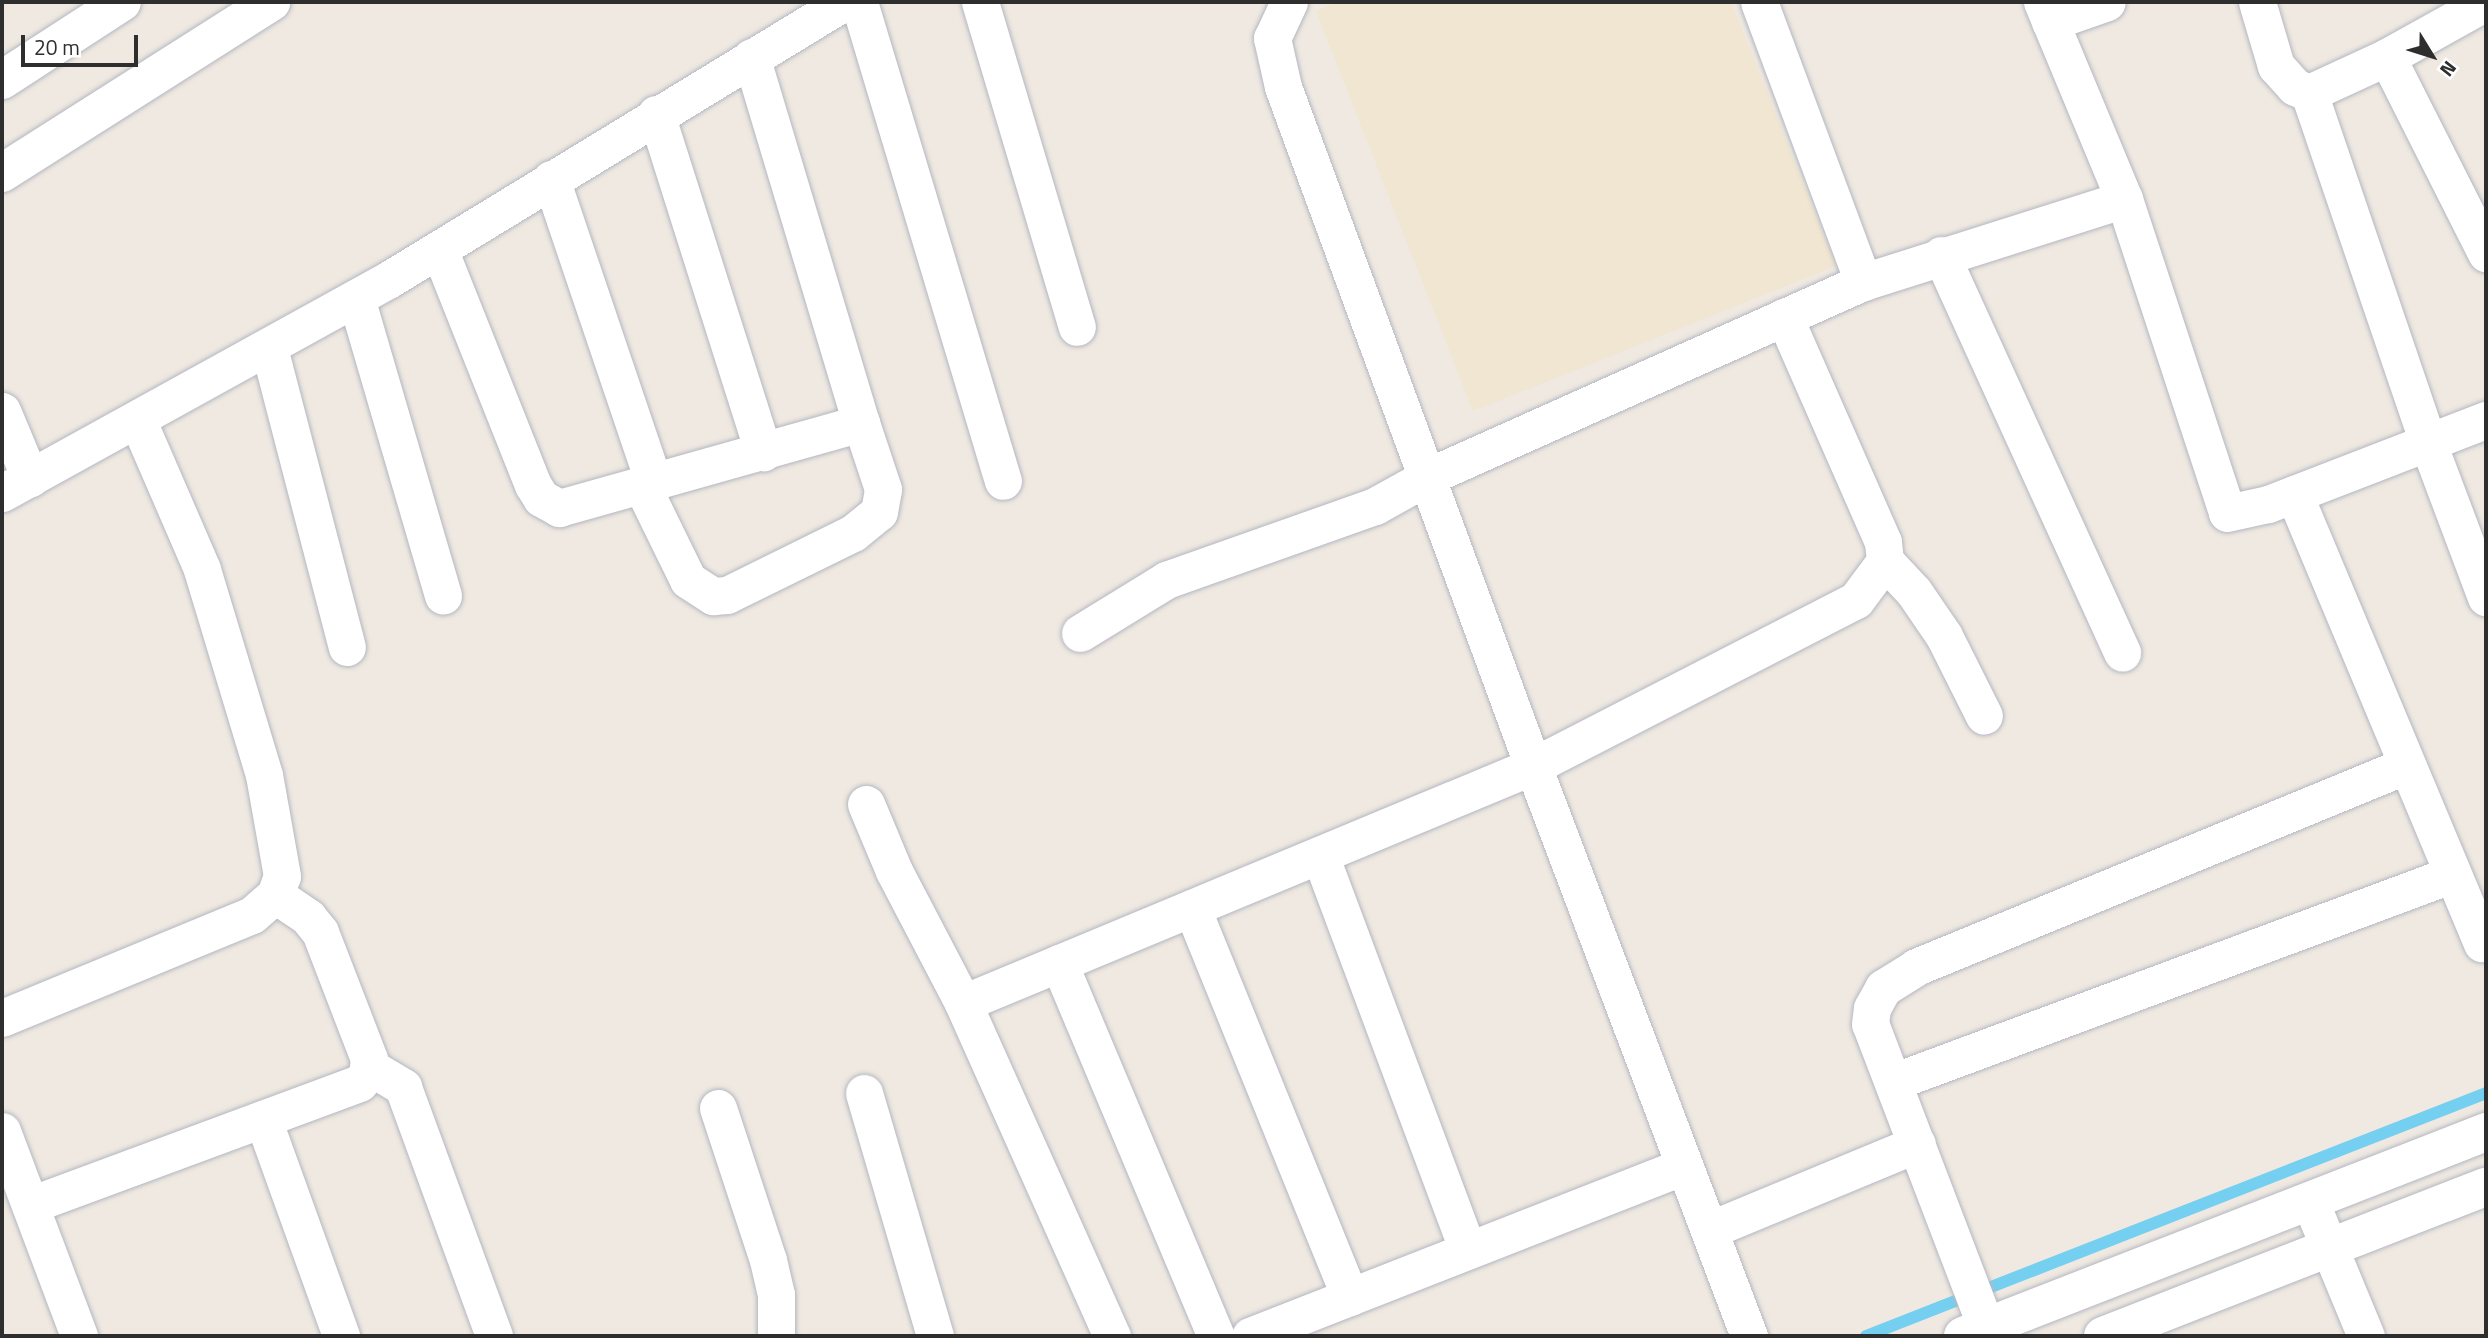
<!DOCTYPE html>
<style>
body{margin:0}
#map{position:relative;width:2488px;height:1338px;overflow:hidden;background:#efe9e1;font-family:"Titillium Web",sans-serif}
div>[style]{position:absolute}
[style*='--x']{left:calc(var(--x)*1px);top:calc(var(--y)*1px);width:calc(var(--w)*1px);rotate:calc(var(--a)*1deg)}
.education>*{inset:0;background:#f0e6d1}
.stream>*{height:12px;margin:-6px;padding:0 6px;transform-origin:6px;border-radius:6px;background:#75cff0}
.roads{filter:drop-shadow(0 0 2px #b4b7c1) drop-shadow(0 0 2px #b4b7c1)}
.street>*{height:37px;margin:-18.5px;padding:0 18.5px;transform-origin:18.5px;border-radius:18.5px;background:#fff}
.secondary>*{height:38px;margin:-19px;padding:0 19px;transform-origin:19px;border-radius:19px;background:#fff}
span{translate:-50% -50%;white-space:nowrap;text-align:center;line-height:1.15;-webkit-text-stroke:6px #fff;paint-order:stroke}
.frame{position:absolute;inset:0;border:4px solid #2e2e2e;pointer-events:none}
.north{position:absolute;left:2397px;top:21px;width:70px;height:70px;-webkit-text-stroke:5px #fff;paint-order:stroke;rotate:128deg;font-size:19px;font-weight:700;line-height:28px;text-align:center;color:#2e2e2e}
.north::after{content:'';display:block;margin:auto;width:24px;height:32px;background:#2e2e2e;clip-path:polygon(50% 0,100% 100%,50% 72%,0 100%)}
.scale{position:absolute;left:21px;top:35px;width:117px;height:32px;box-sizing:border-box;border:4px solid #2e2e2e;border-top:0;padding-left:9px;font-size:21px;line-height:24px;white-space:nowrap;color:#2e2e2e;-webkit-text-stroke:5px #fff;paint-order:stroke}
</style>
<div id="map">
<div class="education">
<i style="clip-path:polygon(1338px 2px,1731px 2px,1836px 266px,1473px 411px,1316px 11px)"></i>
</div>
<div class="stream">
<i style="--x:1866;--y:1336;--w:666;--a:-21.4"></i>
</div>
<div class="roads">
<div class="street">
<i style="--x:859;--y:2;--w:500;--a:73.27"></i>
<i style="--x:980;--y:2;--w:339;--a:73.4"></i>
<i style="--x:1289;--y:2;--w:40;--a:115"></i>
<i style="--x:1272;--y:38;--w:50;--a:77.3"></i>
<i style="--x:1283;--y:87;--w:724;--a:69.79"></i>
<i style="--x:1533;--y:766;--w:610;--a:69.25"></i>
<i style="--x:1759;--y:2;--w:299;--a:69.6"></i>
<i style="--x:2042;--y:2;--w:213;--a:67.4"></i>
<i style="--x:2257;--y:2;--w:67;--a:73.5"></i>
<i style="--x:2276;--y:66;--w:28;--a:48"></i>
<i style="--x:2295;--y:87;--w:15;--a:23"></i>
<i style="--x:2309;--y:93;--w:86;--a:-24.8"></i>
<i style="--x:2387;--y:57;--w:113;--a:-29.1"></i>
<i style="--x:2050;--y:22;--w:60;--a:-19.3"></i>
<i style="--x:2387;--y:57;--w:220;--a:63.2"></i>
<i style="--x:2309;--y:93;--w:370;--a:71.2"></i>
<i style="--x:2428;--y:443;--w:165;--a:69.4"></i>
<i style="--x:656;--y:114;--w:355;--a:72.4"></i>
<i style="--x:551;--y:179;--w:322;--a:71.3"></i>
<i style="--x:439;--y:249;--w:254;--a:68.3"></i>
<i style="--x:533;--y:485;--w:15;--a:58"></i>
<i style="--x:541;--y:498;--w:21;--a:29"></i>
<i style="--x:559;--y:508;--w:314;--a:-15.7"></i>
<i style="--x:861;--y:423;--w:382;--a:-106.7"></i>
<i style="--x:1941;--y:255;--w:437;--a:65.5"></i>
<i style="--x:356;--y:298;--w:310;--a:73.7"></i>
<i style="--x:269;--y:348;--w:309;--a:75.4"></i>
<i style="--x:2;--y:411;--w:73;--a:67.3"></i>
<i style="--x:643;--y:488;--w:102;--a:63.9"></i>
<i style="--x:688;--y:580;--w:30;--a:33"></i>
<i style="--x:713;--y:596;--w:14;--a:-4"></i>
<i style="--x:727;--y:595;--w:140;--a:-26.2"></i>
<i style="--x:853;--y:533;--w:33;--a:-39"></i>
<i style="--x:879;--y:512;--w:23;--a:-80"></i>
<i style="--x:883;--y:489;--w:70;--a:-108.4"></i>
<i style="--x:2;--y:493;--w:441;--a:-28.9"></i>
<i style="--x:388;--y:280;--w:534;--a:-31.37"></i>
<i style="--x:2294;--y:494;--w:487;--a:67.3"></i>
<i style="--x:1885;--y:561;--w:42;--a:46.9"></i>
<i style="--x:1914;--y:592;--w:53;--a:55.7"></i>
<i style="--x:1944;--y:636;--w:89;--a:63.4"></i>
<i style="--x:1080;--y:633;--w:101;--a:-31.6"></i>
<i style="--x:1166;--y:580;--w:222;--a:-19.5"></i>
<i style="--x:1375;--y:506;--w:60;--a:-29.1"></i>
<i style="--x:1427;--y:477;--w:478;--a:-24.1"></i>
<i style="--x:1863;--y:282;--w:274;--a:-17.6"></i>
<i style="--x:2124;--y:199;--w:330;--a:71.8"></i>
<i style="--x:2227;--y:513;--w:42;--a:-12.4"></i>
<i style="--x:2268;--y:504;--w:234;--a:-21.1"></i>
<i style="--x:866;--y:804;--w:73;--a:67.3"></i>
<i style="--x:894;--y:871;--w:149;--a:62.4"></i>
<i style="--x:963;--y:1003;--w:365;--a:65.9"></i>
<i style="--x:1320;--y:855;--w:422;--a:69.5"></i>
<i style="--x:1192;--y:908;--w:420;--a:67.9"></i>
<i style="--x:1059;--y:963;--w:405;--a:67.2"></i>
<i style="--x:963;--y:1003;--w:617;--a:-22.58"></i>
<i style="--x:1533;--y:766;--w:363;--a:-27.2"></i>
<i style="--x:1856;--y:600;--w:49;--a:-53.4"></i>
<i style="--x:1885;--y:561;--w:19;--a:-96"></i>
<i style="--x:1883;--y:542;--w:246;--a:-113.7"></i>
<i style="--x:2;--y:1018;--w:270;--a:-22.4"></i>
<i style="--x:252;--y:915;--w:30;--a:-41"></i>
<i style="--x:275;--y:895;--w:20;--a:-70"></i>
<i style="--x:282;--y:876;--w:103;--a:-100.1"></i>
<i style="--x:264;--y:775;--w:215;--a:-106.8"></i>
<i style="--x:202;--y:569;--w:161;--a:-113.4"></i>
<i style="--x:370;--y:1067;--w:39;--a:31"></i>
<i style="--x:403;--y:1087;--w:265;--a:69.9"></i>
<i style="--x:1893;--y:1082;--w:597;--a:-20.38"></i>
<i style="--x:864;--y:1093;--w:253;--a:73.7"></i>
<i style="--x:718;--y:1108;--w:160;--a:71.8"></i>
<i style="--x:768;--y:1260;--w:35;--a:77"></i>
<i style="--x:776;--y:1294;--w:42;--a:90"></i>
<i style="--x:263;--y:1119;--w:231;--a:70.2"></i>
<i style="--x:2;--y:1131;--w:219;--a:69.4"></i>
<i style="--x:2310;--y:1201;--w:146;--a:67.5"></i>
<i style="--x:30;--y:1205;--w:351;--a:-20.3"></i>
<i style="--x:359;--y:1083;--w:11;--a:-45"></i>
<i style="--x:367;--y:1075;--w:16;--a:-83"></i>
<i style="--x:369;--y:1059;--w:136;--a:-111.1"></i>
<i style="--x:320;--y:932;--w:19;--a:-129"></i>
<i style="--x:308;--y:917;--w:40;--a:-146"></i>
<i style="--x:1709;--y:1230;--w:225;--a:-22.5"></i>
<i style="--x:1986;--y:1327;--w:324;--a:-110.9"></i>
<i style="--x:1870;--y:1024;--w:16;--a:-83"></i>
<i style="--x:1872;--y:1008;--w:23;--a:-61"></i>
<i style="--x:1883;--y:988;--w:39;--a:-32"></i>
<i style="--x:1916;--y:967;--w:531;--a:-22.36"></i>
<i style="--x:1250;--y:1336;--w:466;--a:-21.4"></i>
</div>
<div class="secondary">
<i style="--x:2;--y:80;--w:143;--a:-33"></i>
<i style="--x:2;--y:173;--w:319;--a:-32.4"></i>
<i style="--x:1963;--y:1336;--w:561;--a:-21.31"></i>
<i style="--x:2103;--y:1336;--w:411;--a:-21.3"></i>
</div>
</div>
<div class="frame"></div>
<div class="north">N</div>
<div class="scale">20 m</div>
</div>
